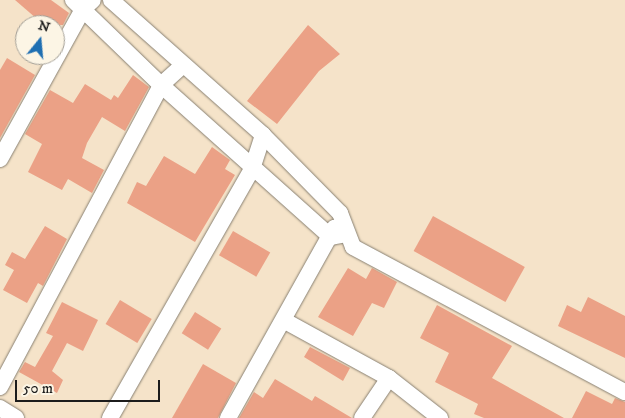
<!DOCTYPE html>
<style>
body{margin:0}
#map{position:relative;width:625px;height:418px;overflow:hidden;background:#f5e3c9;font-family:"IM FELL DW Pica",serif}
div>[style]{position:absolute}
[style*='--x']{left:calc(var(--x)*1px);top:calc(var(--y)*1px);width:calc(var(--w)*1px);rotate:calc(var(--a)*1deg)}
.building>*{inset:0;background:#eba186;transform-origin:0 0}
.roads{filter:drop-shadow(0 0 1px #888072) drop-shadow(0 0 1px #888072)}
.street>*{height:16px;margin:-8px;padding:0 8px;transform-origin:8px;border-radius:8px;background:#fff}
span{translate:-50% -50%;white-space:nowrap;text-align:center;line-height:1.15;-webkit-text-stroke:5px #fcf5e5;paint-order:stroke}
.north{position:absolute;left:15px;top:15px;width:50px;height:50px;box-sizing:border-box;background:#fcf5e5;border:1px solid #a29e95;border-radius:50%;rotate:17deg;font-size:14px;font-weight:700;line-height:20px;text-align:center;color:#1c1c1c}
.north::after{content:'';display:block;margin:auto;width:18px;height:22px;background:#1f6fb2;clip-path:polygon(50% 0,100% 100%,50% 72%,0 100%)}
.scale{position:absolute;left:15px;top:380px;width:145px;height:22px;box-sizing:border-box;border:2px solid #1c1c1c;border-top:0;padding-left:6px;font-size:15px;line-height:18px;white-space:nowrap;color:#1c1c1c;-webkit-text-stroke:4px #fcf5e5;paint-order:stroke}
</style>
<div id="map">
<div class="building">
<i style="clip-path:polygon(15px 0,51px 0,69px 13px,63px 25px,44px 25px)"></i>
<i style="clip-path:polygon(308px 25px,340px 54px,319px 71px,277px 124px,247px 101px)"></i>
<i style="clip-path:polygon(7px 58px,35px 75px,0 138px,0 70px)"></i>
<i style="clip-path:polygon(133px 75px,149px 87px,125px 131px,102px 117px,87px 143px,82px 158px,104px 170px,92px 193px,68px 179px,62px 190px,28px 172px,42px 144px,25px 134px,50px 90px,73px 103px,85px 84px,111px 100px,114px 95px,118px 98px)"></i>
<i style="clip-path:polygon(212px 147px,230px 160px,225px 169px,235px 175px,195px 242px,127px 203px,137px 182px,146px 186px,164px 156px,195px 174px)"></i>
<i style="left:433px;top:216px;width:105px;height:40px;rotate:29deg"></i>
<i style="clip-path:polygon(45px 226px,67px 239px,43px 286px,38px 283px,27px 303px,3px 290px,14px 270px,5px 265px,12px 252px,25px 259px)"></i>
<i style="left:233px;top:231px;width:43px;height:28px;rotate:30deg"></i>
<i style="clip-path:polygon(348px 268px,366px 279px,372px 268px,397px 282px,384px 308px,372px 303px,353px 336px,318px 317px)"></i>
<i style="clip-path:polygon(588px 297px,625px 316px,625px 358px,558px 326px,567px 305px,581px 312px)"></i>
<i style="left:120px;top:300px;width:37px;height:28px;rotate:31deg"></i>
<i style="clip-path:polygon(62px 302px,98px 320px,83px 351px,67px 343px,52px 371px,63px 380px,57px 393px,19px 372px,25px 362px,35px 367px,53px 336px,46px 333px)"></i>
<i style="clip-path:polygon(437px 305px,512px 346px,492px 378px,564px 418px,484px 418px,474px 414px,478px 404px,435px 382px,449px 353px,420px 338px)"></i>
<i style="left:195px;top:312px;width:31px;height:25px;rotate:32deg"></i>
<i style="clip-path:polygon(310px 347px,350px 368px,343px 381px,304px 357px)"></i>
<i style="clip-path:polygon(203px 364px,236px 383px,218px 418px,172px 418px)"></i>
<i style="clip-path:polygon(275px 379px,312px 401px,315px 396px,352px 418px,239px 418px,254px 392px,263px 398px)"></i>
<i style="clip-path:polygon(586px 391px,612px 404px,615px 398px,625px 402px,625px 418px,572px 418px)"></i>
</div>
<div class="roads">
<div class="street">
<i style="--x:73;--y:0;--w:122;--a:44"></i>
<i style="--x:161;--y:85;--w:228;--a:41.8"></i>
<i style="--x:331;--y:237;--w:15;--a:-11"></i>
<i style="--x:111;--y:0;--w:203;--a:41.6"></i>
<i style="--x:263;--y:135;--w:110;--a:45.4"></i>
<i style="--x:340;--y:213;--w:36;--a:69"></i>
<i style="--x:353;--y:247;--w:308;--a:28.1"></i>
<i style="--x:0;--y:159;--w:171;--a:-61"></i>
<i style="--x:83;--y:9;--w:13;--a:-42"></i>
<i style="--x:285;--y:321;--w:119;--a:28.7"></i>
<i style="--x:389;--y:378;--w:65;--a:38.1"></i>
<i style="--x:0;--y:387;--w:342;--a:-61.9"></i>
<i style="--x:161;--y:85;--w:30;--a:-42"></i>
<i style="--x:0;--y:408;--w:19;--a:32"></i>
<i style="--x:110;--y:418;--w:287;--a:-60.3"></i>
<i style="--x:252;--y:169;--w:36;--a:-72"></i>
<i style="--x:228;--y:418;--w:218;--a:-60.8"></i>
<i style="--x:362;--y:418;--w:48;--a:-56"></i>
</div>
</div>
<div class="north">N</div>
<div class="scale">50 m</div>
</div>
